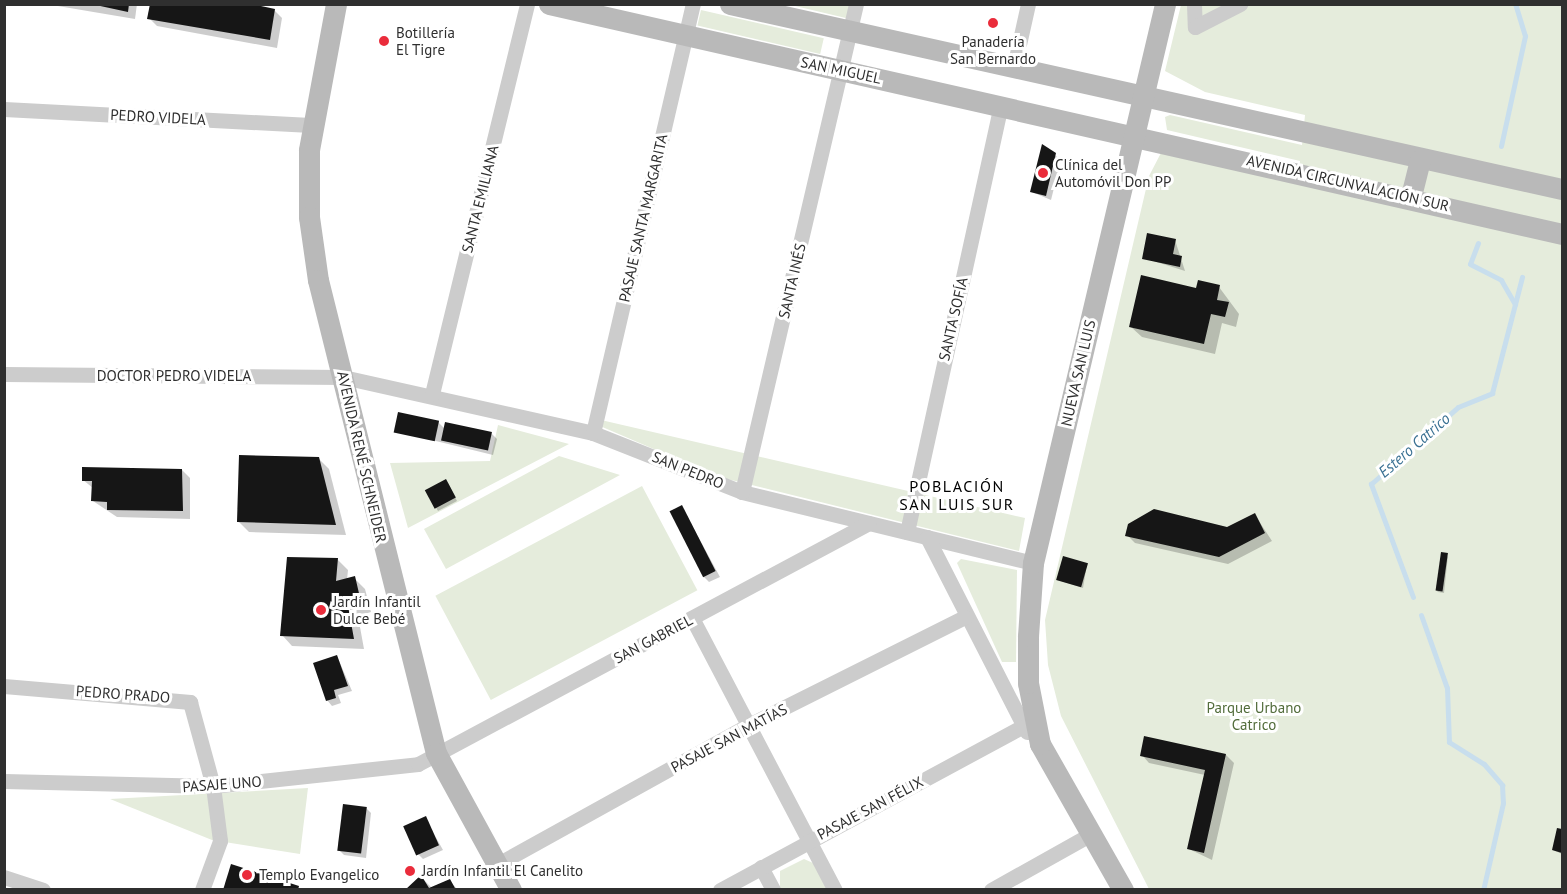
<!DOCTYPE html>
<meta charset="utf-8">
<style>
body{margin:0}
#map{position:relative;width:1567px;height:894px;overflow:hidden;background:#fff;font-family:"PT Sans",sans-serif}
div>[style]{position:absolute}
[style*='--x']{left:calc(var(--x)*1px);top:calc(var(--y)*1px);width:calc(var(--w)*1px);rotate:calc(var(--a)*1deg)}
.green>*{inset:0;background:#e5ecdc;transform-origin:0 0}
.shadow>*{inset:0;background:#0003}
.stream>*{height:5px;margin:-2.5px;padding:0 2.5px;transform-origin:2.5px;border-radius:2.5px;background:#c8deed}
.building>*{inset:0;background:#161616;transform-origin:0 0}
.street>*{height:15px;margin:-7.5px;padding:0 7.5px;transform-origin:7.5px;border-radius:7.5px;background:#ccc}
.secondary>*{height:21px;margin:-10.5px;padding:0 10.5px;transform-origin:10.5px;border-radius:10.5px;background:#b9b9b9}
.dots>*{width:16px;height:16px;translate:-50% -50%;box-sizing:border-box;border:3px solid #fff;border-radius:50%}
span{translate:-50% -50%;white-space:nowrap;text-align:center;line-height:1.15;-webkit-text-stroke:6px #fff;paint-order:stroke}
.poi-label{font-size:15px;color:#2f2f2f}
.left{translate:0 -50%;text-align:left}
.street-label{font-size:15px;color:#2f2f2f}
.park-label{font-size:15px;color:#526c3b}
.water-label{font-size:16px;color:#3a7193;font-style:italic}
.neighbourhood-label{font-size:16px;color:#000;letter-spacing:1.5px}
.frame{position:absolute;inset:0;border:6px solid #2f2f2f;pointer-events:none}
</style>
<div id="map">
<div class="green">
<i style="clip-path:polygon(791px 5px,853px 5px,850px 19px)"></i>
<i style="clip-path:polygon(1181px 5px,1562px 5px,1562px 889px,1149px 889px,1061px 716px,1048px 665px,1045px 620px,1149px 176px,1162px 151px,1298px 183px,1300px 161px,1167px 130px,1165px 117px,1170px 115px,1302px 145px,1305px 115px,1205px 92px,1165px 71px)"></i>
<i style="left:701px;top:10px;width:126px;height:16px;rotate:13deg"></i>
<i style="clip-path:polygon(601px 420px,1025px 518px,1019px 551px,719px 477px,600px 426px)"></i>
<i style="clip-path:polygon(498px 425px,569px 444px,408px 528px,390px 463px,490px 461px)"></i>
<i style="clip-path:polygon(559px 456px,620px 475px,446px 569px,424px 529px)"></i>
<i style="left:642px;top:486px;width:118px;height:234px;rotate:62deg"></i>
<i style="clip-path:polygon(961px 559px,1017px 570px,1016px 662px,1002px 662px,957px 563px)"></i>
<i style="clip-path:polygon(308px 788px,300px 854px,212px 840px,110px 799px)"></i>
<i style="clip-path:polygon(804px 859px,813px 863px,827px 889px,780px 889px,780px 871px)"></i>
</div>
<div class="shadow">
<i style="clip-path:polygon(46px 4px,137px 4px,135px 19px)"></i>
<i style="clip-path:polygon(274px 10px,282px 18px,277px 48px,157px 26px,149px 18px)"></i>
<i style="clip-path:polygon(1043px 146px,1061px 160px,1051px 200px,1032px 192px)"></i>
<i style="clip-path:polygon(1175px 240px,1185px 271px,1144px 258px)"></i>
<i style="clip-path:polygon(1219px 287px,1239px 314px,1236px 327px,1222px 323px,1215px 354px,1142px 337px,1131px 327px,1197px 290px)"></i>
<i style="clip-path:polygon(438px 422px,445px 429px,491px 433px,497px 439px,493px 455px,395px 431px)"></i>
<i style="clip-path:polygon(318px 458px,329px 469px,346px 535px,249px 532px,238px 521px)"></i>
<i style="clip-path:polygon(182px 470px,190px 478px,190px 519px,117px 517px,93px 501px,93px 488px,83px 480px)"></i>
<i style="clip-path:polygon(448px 483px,457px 501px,438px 511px,427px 491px)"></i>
<i style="clip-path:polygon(682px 507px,720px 577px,709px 582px,704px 577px)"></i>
<i style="clip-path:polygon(1255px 515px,1272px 541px,1228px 564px,1135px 543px,1127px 535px,1227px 528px)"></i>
<i style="clip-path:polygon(1448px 555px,1444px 593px,1438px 592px,1436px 590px)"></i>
<i style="clip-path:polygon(337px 559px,348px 570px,347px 580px,354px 578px,365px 589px,371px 612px,358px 616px,364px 649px,292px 646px,282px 635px)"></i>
<i style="clip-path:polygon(1087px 564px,1083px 588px,1058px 580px)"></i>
<i style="clip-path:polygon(337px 656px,352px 691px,338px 695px,341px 703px,332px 706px,327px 700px)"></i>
<i style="clip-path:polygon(1142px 755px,1226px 755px,1234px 763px,1212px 860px,1189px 849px,1205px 775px,1149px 763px)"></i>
<i style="clip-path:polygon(366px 808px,371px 813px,366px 858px,344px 855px,339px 850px)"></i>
<i style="clip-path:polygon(425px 818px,443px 850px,423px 859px,418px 854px)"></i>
<i style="clip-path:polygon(1559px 830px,1562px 831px,1562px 854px,1553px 850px)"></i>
<i style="clip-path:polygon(421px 877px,432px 888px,449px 880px,458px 890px,405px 890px)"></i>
</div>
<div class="stream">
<i style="--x:1501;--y:146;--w:113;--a:-77.7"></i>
<i style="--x:1525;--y:36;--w:34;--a:-107"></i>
<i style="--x:1478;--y:243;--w:22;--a:111"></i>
<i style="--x:1470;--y:264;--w:35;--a:27"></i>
<i style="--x:1501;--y:280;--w:28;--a:60"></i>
<i style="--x:1413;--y:597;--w:121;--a:-110.4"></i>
<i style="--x:1371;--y:484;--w:116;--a:-41.5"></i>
<i style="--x:1458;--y:407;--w:37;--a:-22"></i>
<i style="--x:1492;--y:393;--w:120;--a:-75.5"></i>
<i style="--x:1421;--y:615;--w:77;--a:70.4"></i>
<i style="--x:1447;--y:688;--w:54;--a:87.9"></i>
<i style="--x:1449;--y:742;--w:41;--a:32.2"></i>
<i style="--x:1484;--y:764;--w:28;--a:49"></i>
<i style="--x:1502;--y:785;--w:18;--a:87"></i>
<i style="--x:1503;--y:803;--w:89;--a:102.9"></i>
</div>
<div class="building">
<i style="clip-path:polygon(91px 4px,129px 4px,128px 12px)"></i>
<i style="clip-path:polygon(150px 4px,252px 4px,275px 9px,270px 40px,147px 19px)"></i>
<i style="clip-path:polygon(1042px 144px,1056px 153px,1046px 196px,1030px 192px)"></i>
<i style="clip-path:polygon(1147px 233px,1176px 239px,1173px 254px,1182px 256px,1180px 267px,1142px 259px)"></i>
<i style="clip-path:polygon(1141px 275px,1196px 288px,1198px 280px,1220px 285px,1217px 300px,1229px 302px,1225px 317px,1211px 314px,1204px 344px,1129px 327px)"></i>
<i style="left:398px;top:412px;width:42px;height:21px;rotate:12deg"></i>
<i style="left:445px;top:422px;width:48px;height:19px;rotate:12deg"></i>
<i style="clip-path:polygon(239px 455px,319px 457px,336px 525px,237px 522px)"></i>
<i style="clip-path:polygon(82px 467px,182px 469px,183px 511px,107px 510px,107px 502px,91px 501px,92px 481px,82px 481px)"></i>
<i style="left:446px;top:479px;width:21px;height:24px;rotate:62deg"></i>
<i style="left:682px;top:505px;width:74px;height:14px;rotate:63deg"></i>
<i style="clip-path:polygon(1154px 509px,1227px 527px,1255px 513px,1265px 533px,1219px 557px,1125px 536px,1128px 524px)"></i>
<i style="left:1441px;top:552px;width:7px;height:39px;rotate:8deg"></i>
<i style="left:1063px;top:556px;width:26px;height:25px;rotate:16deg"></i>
<i style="clip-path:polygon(287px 557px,338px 558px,336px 581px,355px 576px,361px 602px,348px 606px,354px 639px,280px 636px)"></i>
<i style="clip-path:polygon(337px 655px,348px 686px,334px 690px,336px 698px,326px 701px,313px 663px)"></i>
<i style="clip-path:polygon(1144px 736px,1226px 754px,1204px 853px,1187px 849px,1205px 770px,1140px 756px)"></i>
<i style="left:343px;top:804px;width:24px;height:47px;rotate:7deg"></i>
<i style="left:426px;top:816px;width:32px;height:25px;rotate:66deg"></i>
<i style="clip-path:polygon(1557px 828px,1562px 829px,1562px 853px,1552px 850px)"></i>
<i style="clip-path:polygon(231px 864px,299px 886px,298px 890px,223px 890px)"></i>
<i style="clip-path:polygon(421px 875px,429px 888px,450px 879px,456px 890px,405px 890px)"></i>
</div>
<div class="street">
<i style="--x:1194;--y:4;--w:23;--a:88"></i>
<i style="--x:1195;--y:27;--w:51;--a:-27.1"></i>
<i style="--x:1014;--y:67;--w:65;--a:-77.5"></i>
<i style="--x:4;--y:109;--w:307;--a:3"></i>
<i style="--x:4;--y:374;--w:339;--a:0.5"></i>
<i style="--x:343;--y:377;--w:256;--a:12.6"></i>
<i style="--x:593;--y:433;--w:160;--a:21.6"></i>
<i style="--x:742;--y:492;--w:300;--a:13.7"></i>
<i style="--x:432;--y:394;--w:401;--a:-76.3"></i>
<i style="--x:593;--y:433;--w:441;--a:-76.9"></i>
<i style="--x:742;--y:492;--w:501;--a:-76.85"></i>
<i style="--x:907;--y:532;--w:437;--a:-77.6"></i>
<i style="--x:927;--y:537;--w:219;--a:62.9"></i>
<i style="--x:692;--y:618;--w:307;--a:62.3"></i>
<i style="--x:4;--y:686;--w:187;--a:4.9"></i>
<i style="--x:190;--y:702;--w:87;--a:74.7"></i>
<i style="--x:213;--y:786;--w:55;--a:82.7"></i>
<i style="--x:220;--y:841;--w:52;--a:110.2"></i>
<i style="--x:4;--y:781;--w:209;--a:1.4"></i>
<i style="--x:213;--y:786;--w:206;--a:-6.1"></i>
<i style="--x:418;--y:764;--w:511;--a:-28.12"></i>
<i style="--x:496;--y:865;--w:287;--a:-29"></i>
<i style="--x:747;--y:726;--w:244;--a:-26.6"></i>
<i style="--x:761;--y:867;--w:26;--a:62"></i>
<i style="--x:4;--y:877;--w:41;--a:18.4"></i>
<i style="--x:720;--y:890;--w:342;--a:-28.4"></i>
<i style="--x:991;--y:890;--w:115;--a:-29.2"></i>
</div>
<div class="secondary">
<i style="--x:336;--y:4;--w:148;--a:100.5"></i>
<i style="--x:309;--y:150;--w:67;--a:90"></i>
<i style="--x:309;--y:217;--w:64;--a:81.9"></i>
<i style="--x:318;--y:280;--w:487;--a:76"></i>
<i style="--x:436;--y:753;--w:156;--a:61.3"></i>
<i style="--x:549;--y:4;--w:1039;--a:12.79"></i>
<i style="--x:730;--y:4;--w:852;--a:12.54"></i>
<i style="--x:1411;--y:196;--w:37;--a:-76"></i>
<i style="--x:1123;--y:890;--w:168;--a:-119.6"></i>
<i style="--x:1040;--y:744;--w:62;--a:-101.1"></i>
<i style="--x:1028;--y:683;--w:47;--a:-90"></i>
<i style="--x:1028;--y:636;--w:73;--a:-86.1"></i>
<i style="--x:1033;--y:563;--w:574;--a:-76.71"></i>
</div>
<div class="dots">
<i style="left:993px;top:23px;background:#ea2c3b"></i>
<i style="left:384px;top:41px;background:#ea2c3b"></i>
<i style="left:1043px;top:173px;background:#ea2c3b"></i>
<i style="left:321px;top:610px;background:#ea2c3b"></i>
<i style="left:410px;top:871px;background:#ea2c3b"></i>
<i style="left:247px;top:875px;background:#ea2c3b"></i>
</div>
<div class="poi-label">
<span class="left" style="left:396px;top:41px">Botillería<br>El Tigre</span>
<span style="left:993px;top:50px">Panadería<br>San Bernardo</span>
<span class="left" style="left:1055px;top:173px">Clínica del<br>Automóvil Don PP</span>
<span class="left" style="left:333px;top:610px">Jardín Infantil<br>Dulce Bebé</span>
<span class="left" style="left:422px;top:871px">Jardín Infantil El Canelito</span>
<span class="left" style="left:259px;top:875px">Templo Evangelico</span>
</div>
<div class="street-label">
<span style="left:841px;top:70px;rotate:12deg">SAN MIGUEL</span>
<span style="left:158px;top:117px;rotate:3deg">PEDRO VIDELA</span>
<span style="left:1348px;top:183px;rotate:13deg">AVENIDA CIRCUNVALACIÓN SUR</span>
<span style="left:480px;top:199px;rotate:-76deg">SANTA EMILIANA</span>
<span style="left:643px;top:218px;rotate:-77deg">PASAJE SANTA MARGARITA</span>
<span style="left:792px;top:281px;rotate:-77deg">SANTA INÉS</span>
<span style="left:953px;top:319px;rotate:-77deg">SANTA SOFÍA</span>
<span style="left:1078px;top:373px;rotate:-77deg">NUEVA SAN LUIS</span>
<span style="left:174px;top:376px">DOCTOR PEDRO VIDELA</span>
<span style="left:362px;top:457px;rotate:77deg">AVENIDA RENÉ SCHNEIDER</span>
<span style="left:688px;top:470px;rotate:22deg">SAN PEDRO</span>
<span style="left:653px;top:639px;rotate:-28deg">SAN GABRIEL</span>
<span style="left:123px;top:694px;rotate:4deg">PEDRO PRADO</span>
<span style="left:729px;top:738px;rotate:-28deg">PASAJE SAN MATÍAS</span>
<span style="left:222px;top:784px;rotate:-4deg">PASAJE UNO</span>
<span style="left:870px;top:808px;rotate:-28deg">PASAJE SAN FÉLIX</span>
</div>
<div class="park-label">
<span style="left:1254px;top:716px">Parque Urbano<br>Catrico</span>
</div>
<div class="water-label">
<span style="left:1414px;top:445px;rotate:-41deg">Estero Catrico</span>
</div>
<div class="neighbourhood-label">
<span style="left:957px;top:495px">POBLACIÓN<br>SAN LUIS SUR</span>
</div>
<div class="frame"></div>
</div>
